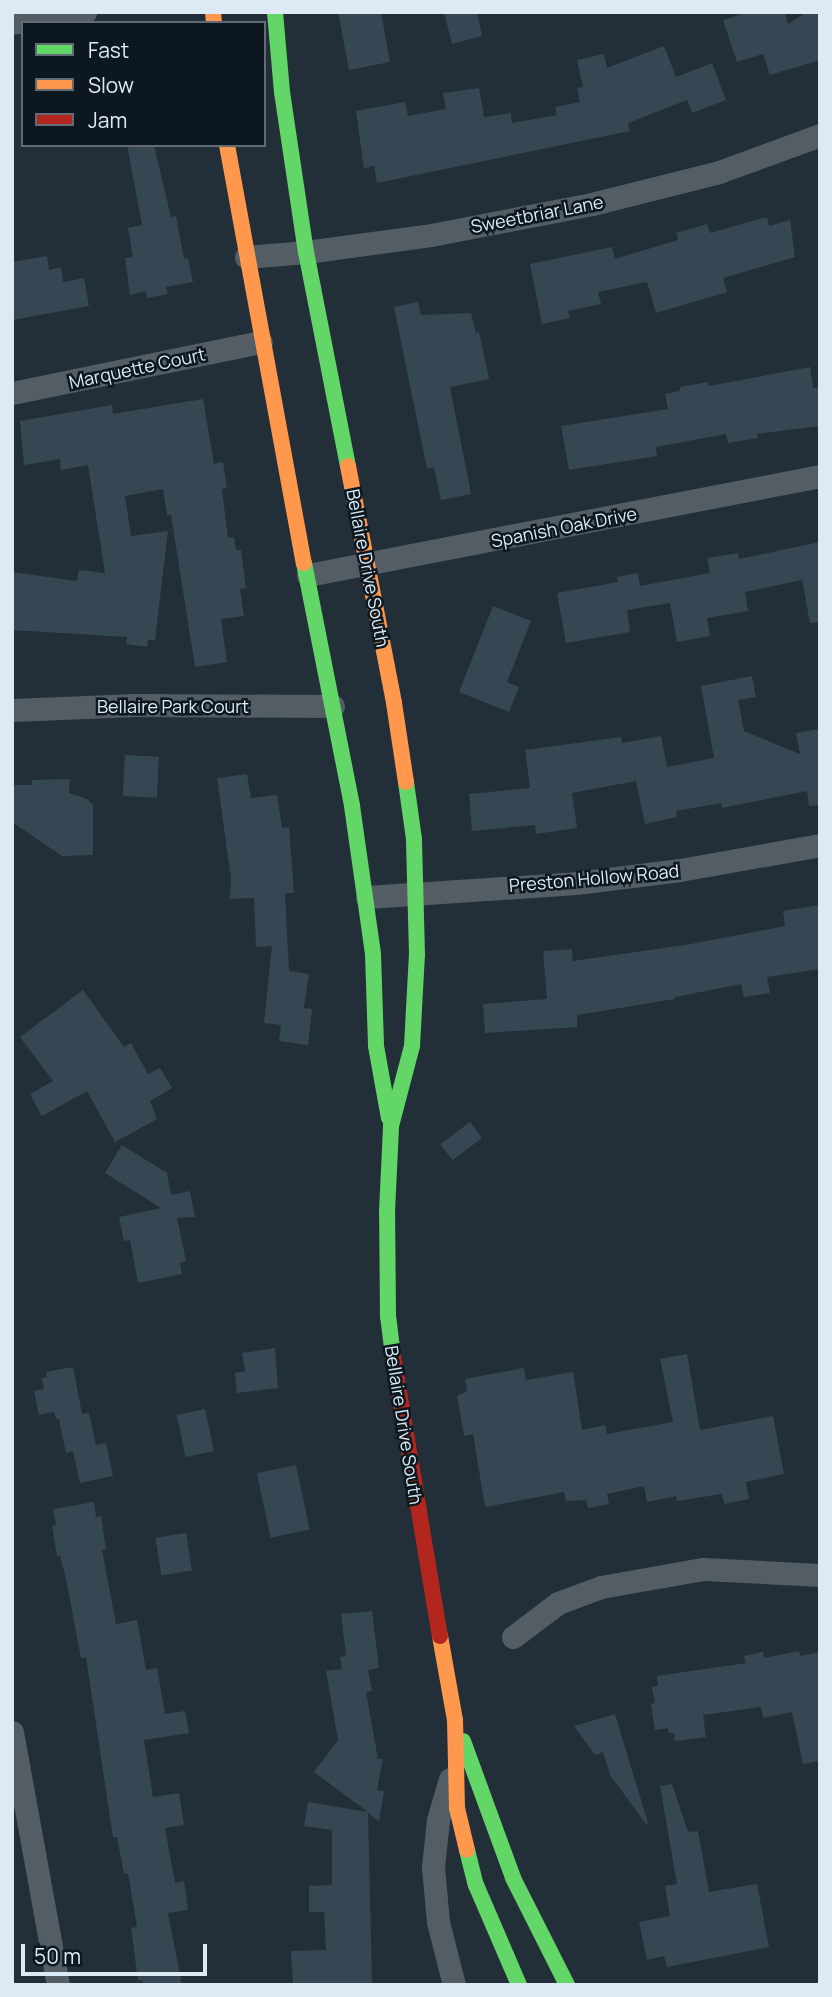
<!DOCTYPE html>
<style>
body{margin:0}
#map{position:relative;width:832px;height:1997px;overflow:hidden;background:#222f38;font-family:Manrope,sans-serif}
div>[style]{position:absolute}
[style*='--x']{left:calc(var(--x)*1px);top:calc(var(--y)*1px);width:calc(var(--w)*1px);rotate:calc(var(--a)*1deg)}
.building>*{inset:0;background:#354752;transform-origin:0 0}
.street>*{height:23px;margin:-11.5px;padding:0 11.5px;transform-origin:11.5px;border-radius:11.5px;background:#545d64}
.fast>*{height:16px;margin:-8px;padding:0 8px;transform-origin:8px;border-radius:8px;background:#63d668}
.slow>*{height:16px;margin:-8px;padding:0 8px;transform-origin:8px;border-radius:8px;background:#ff974d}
.jam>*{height:16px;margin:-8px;padding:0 8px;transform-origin:8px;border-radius:8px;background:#b3261e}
span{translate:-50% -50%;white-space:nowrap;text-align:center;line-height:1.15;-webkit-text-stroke:5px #0d171f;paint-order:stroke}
.street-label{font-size:18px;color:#dceaf6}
.frame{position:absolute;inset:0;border:14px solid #dceaf6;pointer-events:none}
.legend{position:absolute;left:21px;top:21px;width:245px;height:126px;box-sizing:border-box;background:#0d171f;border:2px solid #606b75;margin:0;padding:9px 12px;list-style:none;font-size:21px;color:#dceaf6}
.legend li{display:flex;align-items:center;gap:14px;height:35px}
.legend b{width:35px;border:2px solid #606b75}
.scale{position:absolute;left:21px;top:1944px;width:186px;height:32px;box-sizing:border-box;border:4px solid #dceaf6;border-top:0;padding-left:9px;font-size:21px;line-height:24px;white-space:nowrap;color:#dceaf6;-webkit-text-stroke:5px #0d171f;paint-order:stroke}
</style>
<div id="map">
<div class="building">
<i style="clip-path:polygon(338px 12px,381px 12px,390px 62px,349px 70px)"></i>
<i style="clip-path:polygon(444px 12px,477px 12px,482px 36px,452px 44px)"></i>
<i style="clip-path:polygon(748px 12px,785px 12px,788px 24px,807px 12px,820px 12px,820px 60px,770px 75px,763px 54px,737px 62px,723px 20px)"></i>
<i style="clip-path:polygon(664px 46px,676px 77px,712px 63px,726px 100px,692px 113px,687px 100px,628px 123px,630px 131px,377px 183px,374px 166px,364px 168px,356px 111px,405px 102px,408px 116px,446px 109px,443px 93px,479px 88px,484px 117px,511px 113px,512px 123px,557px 115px,555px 107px,580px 102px,577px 88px,583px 87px,577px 60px,604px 54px,607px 68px)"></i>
<i style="clip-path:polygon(127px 145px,154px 145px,171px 217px,176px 216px,184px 259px,188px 258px,193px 282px,166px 287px,168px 294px,147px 298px,146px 291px,130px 295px,125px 258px,133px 257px,128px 228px,142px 225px)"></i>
<i style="clip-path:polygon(767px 217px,769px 226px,790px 220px,795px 257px,723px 278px,727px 292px,656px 313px,647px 282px,598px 292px,601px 304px,568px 311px,570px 318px,542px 324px,530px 264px,612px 247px,615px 259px,678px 240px,676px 233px,707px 224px,710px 233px)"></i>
<i style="clip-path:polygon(47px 256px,49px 270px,61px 267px,63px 282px,84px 278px,89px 306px,12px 320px,12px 262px)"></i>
<i style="clip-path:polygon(418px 302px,421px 315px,471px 313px,476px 333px,479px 332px,489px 379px,450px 387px,471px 494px,441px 500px,434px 467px,427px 469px,394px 307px)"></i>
<i style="clip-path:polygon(810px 367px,813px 388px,820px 387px,820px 426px,757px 434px,758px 438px,728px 443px,726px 434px,656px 447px,657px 456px,569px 470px,561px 426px,668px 409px,665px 394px,680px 391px,680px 387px,708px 382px,709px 386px)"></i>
<i style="clip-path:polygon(203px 399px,214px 464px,223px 462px,227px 488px,222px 489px,228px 538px,234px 537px,236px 550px,241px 550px,246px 588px,240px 589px,244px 616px,221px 619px,227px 662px,195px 667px,171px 515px,167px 515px,163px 489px,125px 496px,131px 536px,168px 531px,155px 640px,148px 640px,147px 647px,126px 644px,127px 637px,12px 630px,12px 572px,77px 581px,79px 570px,105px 573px,88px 465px,61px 470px,60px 459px,24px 465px,20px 421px,112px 405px,113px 414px)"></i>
<i style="clip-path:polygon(820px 542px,820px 622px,810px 623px,802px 580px,745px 592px,748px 611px,707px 618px,710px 636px,677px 642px,670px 603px,627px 610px,630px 632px,566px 643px,557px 593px,618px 582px,617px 577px,638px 573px,640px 586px,710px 573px,707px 558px,738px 553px,739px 559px)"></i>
<i style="clip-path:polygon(493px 606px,531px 621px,507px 682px,519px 687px,509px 712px,459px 692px)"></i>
<i style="clip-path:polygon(752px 676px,756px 697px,738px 700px,744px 731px,800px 754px,796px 733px,820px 729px,820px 805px,809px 806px,807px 791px,722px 808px,721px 803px,676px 811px,677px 817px,645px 824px,636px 781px,572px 793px,577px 828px,536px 834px,535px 825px,472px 831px,469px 794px,530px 788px,525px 750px,621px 737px,622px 743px,661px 736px,667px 767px,714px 758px,701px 686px)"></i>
<i style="left:125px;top:755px;width:34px;height:41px;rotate:3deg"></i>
<i style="clip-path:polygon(247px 774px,251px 798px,277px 795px,282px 828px,289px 827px,294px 893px,285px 893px,289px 971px,309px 974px,304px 1008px,312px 1009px,308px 1045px,279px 1041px,281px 1025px,264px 1023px,272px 946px,256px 947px,254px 898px,230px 899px,231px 878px,217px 778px)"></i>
<i style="clip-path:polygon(70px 779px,69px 793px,87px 799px,93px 805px,93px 855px,62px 856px,12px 822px,12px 785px,32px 785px,32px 780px)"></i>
<i style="clip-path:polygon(820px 905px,820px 969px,767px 977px,770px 993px,744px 997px,741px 984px,675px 997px,675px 999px,577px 1015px,577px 1027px,485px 1033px,483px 1004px,547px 999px,543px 951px,572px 949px,573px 961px,691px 944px,785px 926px,783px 911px)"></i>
<i style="clip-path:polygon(83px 990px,124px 1047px,131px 1043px,148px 1074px,160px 1068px,172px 1088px,150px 1101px,157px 1119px,115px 1142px,87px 1091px,42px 1116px,30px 1094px,53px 1081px,20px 1037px)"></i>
<i style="left:470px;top:1122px;width:20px;height:37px;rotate:53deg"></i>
<i style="clip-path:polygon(122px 1145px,167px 1173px,171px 1195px,190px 1191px,195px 1217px,177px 1218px,186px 1261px,180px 1263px,182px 1274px,138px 1283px,130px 1240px,124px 1241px,119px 1217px,161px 1208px,105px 1173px)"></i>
<i style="clip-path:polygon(275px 1348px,278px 1388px,237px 1393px,235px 1373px,245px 1371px,242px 1353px)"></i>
<i style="clip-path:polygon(687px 1354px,700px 1430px,773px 1416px,784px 1474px,746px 1482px,749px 1499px,724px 1504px,722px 1494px,677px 1501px,676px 1496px,647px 1502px,644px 1486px,607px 1494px,609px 1504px,588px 1508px,586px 1500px,566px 1501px,564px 1492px,485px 1507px,473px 1434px,464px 1436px,457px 1396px,467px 1391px,465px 1379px,524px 1368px,526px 1380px,573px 1372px,582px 1430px,605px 1425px,607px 1434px,673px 1422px,660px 1359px)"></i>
<i style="clip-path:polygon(73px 1367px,82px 1414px,89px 1413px,96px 1445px,106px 1443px,113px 1476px,80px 1483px,73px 1451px,66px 1453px,59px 1419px,56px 1419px,54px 1412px,39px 1415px,34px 1391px,44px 1389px,42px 1378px,47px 1377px,46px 1372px)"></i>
<i style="left:205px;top:1409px;width:43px;height:29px;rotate:78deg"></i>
<i style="left:296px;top:1465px;width:66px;height:40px;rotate:78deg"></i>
<i style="clip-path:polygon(94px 1502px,96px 1517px,101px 1516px,106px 1549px,102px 1550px,116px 1624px,137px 1620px,146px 1670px,157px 1668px,165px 1714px,185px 1711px,189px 1733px,144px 1740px,153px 1797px,179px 1793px,184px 1825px,165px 1828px,175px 1883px,184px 1881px,188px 1910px,168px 1913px,182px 1985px,143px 1985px,142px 1980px,138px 1981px,131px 1928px,137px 1927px,128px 1873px,124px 1874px,117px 1837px,113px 1837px,86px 1657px,81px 1658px,66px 1579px,60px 1556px,57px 1556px,52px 1526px,56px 1525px,53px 1509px)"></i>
<i style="left:186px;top:1533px;width:38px;height:31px;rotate:81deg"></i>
<i style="clip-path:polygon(372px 1611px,379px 1668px,368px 1670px,372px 1691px,366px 1692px,378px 1759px,383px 1759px,377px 1790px,384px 1791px,379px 1821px,368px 1813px,372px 1983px,293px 1985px,291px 1951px,326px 1950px,324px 1912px,309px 1912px,309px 1886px,332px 1885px,332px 1830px,304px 1826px,308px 1802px,368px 1812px,314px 1772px,338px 1740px,326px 1671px,342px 1669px,340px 1657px,346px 1656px,341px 1614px)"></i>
<i style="clip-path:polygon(799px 1651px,800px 1656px,820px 1652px,820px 1761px,803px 1764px,792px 1712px,763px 1718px,761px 1707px,703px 1715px,706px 1737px,675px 1741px,674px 1733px,669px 1733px,668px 1728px,655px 1730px,651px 1704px,655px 1703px,652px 1687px,658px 1686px,657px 1676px,746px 1663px,744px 1656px,763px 1652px,764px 1658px)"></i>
<i style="clip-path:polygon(615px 1714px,648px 1823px,646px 1824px,610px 1775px,603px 1752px,595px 1755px,574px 1726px)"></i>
<i style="clip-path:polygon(672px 1784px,688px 1832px,698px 1831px,709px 1892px,757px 1884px,769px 1947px,667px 1967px,664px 1956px,647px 1960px,639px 1922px,670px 1916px,665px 1886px,677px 1884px,660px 1786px)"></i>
</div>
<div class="street">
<i style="--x:12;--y:23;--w:74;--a:-8.6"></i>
<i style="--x:246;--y:257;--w:60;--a:-4.8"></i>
<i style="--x:306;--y:252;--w:126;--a:-7.7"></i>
<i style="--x:431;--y:235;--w:164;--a:-10.9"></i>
<i style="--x:592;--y:204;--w:131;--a:-14.1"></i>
<i style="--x:719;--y:172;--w:108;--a:-20.1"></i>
<i style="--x:12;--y:393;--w:254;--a:-11.6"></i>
<i style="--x:308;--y:575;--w:521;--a:-10.94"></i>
<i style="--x:12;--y:710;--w:123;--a:-2.3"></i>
<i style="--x:135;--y:705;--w:198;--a:0.3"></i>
<i style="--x:367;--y:897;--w:209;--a:-3.8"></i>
<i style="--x:576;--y:883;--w:105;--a:-7.1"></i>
<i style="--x:680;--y:870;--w:142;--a:-10.1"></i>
<i style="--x:513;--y:1637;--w:56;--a:-37.1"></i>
<i style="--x:558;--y:1603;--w:46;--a:-20.4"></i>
<i style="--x:601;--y:1587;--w:104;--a:-10"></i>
<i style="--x:703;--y:1569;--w:117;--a:2.9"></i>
<i style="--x:12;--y:1732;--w:257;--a:79.7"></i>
<i style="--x:450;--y:1779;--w:43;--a:106.3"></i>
<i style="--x:438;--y:1820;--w:47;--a:96.1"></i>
<i style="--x:433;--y:1867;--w:55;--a:84.8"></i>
<i style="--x:438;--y:1922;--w:65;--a:75.7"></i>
</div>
<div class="fast">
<i style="--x:275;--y:12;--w:80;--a:85"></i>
<i style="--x:282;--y:92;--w:162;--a:81.5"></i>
<i style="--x:306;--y:252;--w:218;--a:78.9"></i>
<i style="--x:304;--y:563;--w:248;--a:78.8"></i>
<i style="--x:352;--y:806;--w:149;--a:81.9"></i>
<i style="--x:373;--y:954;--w:92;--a:88.1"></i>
<i style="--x:376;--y:1046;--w:73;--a:79.8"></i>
<i style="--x:393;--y:1356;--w:39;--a:-97"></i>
<i style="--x:388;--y:1317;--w:105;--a:-90.5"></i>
<i style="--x:387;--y:1212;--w:86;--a:-87.3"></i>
<i style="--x:391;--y:1126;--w:83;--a:-75.3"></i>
<i style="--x:412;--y:1046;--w:91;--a:-86.9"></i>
<i style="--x:417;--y:955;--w:116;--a:-91.5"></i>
<i style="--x:414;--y:839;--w:58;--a:-98"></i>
<i style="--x:463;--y:1741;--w:146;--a:69.9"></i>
<i style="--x:513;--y:1878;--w:120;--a:63.2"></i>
<i style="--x:467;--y:1850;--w:36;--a:76"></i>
<i style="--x:476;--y:1885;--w:109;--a:66.7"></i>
</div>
<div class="slow">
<i style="--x:213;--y:12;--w:11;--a:85"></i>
<i style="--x:227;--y:145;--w:425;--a:79.6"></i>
<i style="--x:348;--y:466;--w:241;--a:79"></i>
<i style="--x:394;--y:703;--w:80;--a:81.4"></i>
<i style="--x:440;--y:1636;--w:85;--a:79.9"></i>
<i style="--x:455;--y:1720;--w:88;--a:88.7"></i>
<i style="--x:457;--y:1808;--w:43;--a:76.6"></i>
</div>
<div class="jam">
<i style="--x:393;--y:1356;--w:284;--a:80.5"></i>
</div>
<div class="street-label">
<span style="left:537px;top:214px;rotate:-11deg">Sweetbriar Lane</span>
<span style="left:137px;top:368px;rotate:-12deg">Marquette Court</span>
<span style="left:564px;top:527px;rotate:-11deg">Spanish Oak Drive</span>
<span style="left:368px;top:568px;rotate:79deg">Bellaire Drive South</span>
<span style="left:173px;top:706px">Bellaire Park Court</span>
<span style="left:594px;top:878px;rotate:-5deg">Preston Hollow Road</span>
<span style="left:404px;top:1425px;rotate:81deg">Bellaire Drive South</span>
</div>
<div class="frame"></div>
<ul class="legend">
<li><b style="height:9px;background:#63d668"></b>Fast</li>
<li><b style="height:9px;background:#ff974d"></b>Slow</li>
<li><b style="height:9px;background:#b3261e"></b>Jam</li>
</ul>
<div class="scale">50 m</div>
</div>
